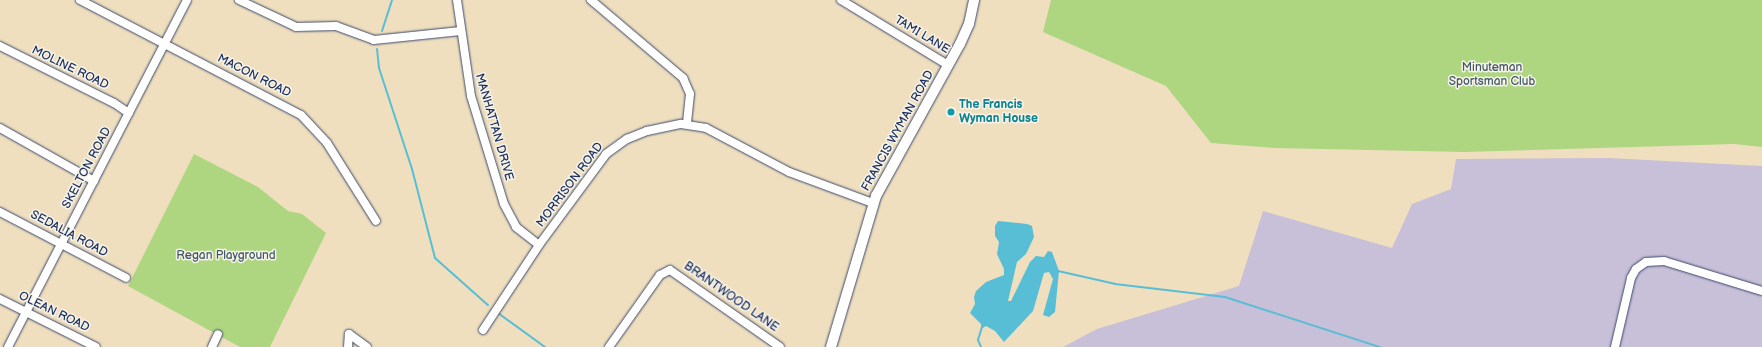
<!DOCTYPE html>
<style>
body{margin:0}
#map{position:relative;width:1762px;height:347px;overflow:hidden;background:#efdfbf;font-family:"Balsamiq Sans",sans-serif}
div>[style]{position:absolute}
[style*='--x']{left:calc(var(--x)*1px);top:calc(var(--y)*1px);width:calc(var(--w)*1px);rotate:calc(var(--a)*1deg)}
.industrial>*{inset:0;background:#c8bfd8}
.green>*{inset:0;background:#aed681}
.water>*{inset:0;background:#58bed5}
.stream>*{height:2px;margin:-1px;padding:0 1px;transform-origin:1px;border-radius:1px;background:#58bed5}
.roads{filter:drop-shadow(0 0 1px #3b496d) drop-shadow(0 0 1px #3b496d)}
.minor>*{height:8px;margin:-4px;padding:0 4px;transform-origin:4px;border-radius:4px;background:#fff}
.major>*{height:10px;margin:-5px;padding:0 5px;transform-origin:5px;border-radius:5px;background:#fff}
.dots>*{width:11px;height:11px;translate:-50% -50%;box-sizing:border-box;border:2px solid #f7f3e8;border-radius:50%}
span{translate:-50% -50%;white-space:nowrap;text-align:center;line-height:1.15;-webkit-text-stroke:3px #f7f3e8;paint-order:stroke}
.street-label{font-size:12px;color:#1b2f5e}
.park-label{font-size:12px;color:#405967}
.culture-label{font-size:12px;color:#0d838f;font-weight:700}
.left{translate:0 -50%;text-align:left}
</style>
<div id="map">
<div class="industrial">
<i style="clip-path:polygon(1608px 158px,1762px 166px,1762px 347px,1063px 347px,1097px 329px,1239px 286px,1263px 211px,1392px 248px,1412px 204px,1451px 189px,1456px 159px)"></i>
</div>
<div class="green">
<i style="clip-path:polygon(1051px 0,1762px 0,1762px 147px,1734px 144px,1465px 152px,1274px 148px,1211px 143px,1166px 86px,1043px 32px)"></i>
<i style="clip-path:polygon(194px 154px,258px 187px,288px 211px,302px 214px,326px 233px,270px 347px,240px 347px,128px 286px)"></i>
</div>
<div class="water">
<i style="clip-path:polygon(998px 221px,1027px 224px,1032px 226px,1034px 237px,1026px 254px,1017px 262px,1008px 301px,1011px 301px,1030px 262px,1036px 256px,1044px 257px,1048px 251px,1052px 252px,1059px 271px,1055px 312px,1049px 317px,1043px 315px,1053px 279px,1049px 272px,1044px 273px,1033px 311px,1004px 342px,995px 331px,986px 326px,981px 329px,981px 324px,970px 313px,975px 304px,974px 297px,976px 291px,986px 282px,1004px 275px,1004px 269px,997px 254px,999px 242px,995px 236px,995px 226px)"></i>
</div>
<div class="stream">
<i style="--x:382;--y:31;--w:33;--a:-72"></i>
<i style="--x:377;--y:49;--w:19;--a:84"></i>
<i style="--x:379;--y:68;--w:106;--a:71.9"></i>
<i style="--x:412;--y:169;--w:92;--a:75.5"></i>
<i style="--x:435;--y:258;--w:71;--a:41.6"></i>
<i style="--x:1058;--y:271;--w:58;--a:12.8"></i>
<i style="--x:1115;--y:284;--w:111;--a:6.7"></i>
<i style="--x:1225;--y:297;--w:163;--a:17.9"></i>
<i style="--x:498;--y:313;--w:58;--a:35.9"></i>
<i style="--x:981;--y:347;--w:8;--a:-113"></i>
<i style="--x:978;--y:340;--w:14;--a:-73"></i>
</div>
<div class="roads">
<div class="minor">
<i style="--x:80;--y:0;--w:249;--a:27.5"></i>
<i style="--x:301;--y:115;--w:38;--a:47"></i>
<i style="--x:327;--y:143;--w:92;--a:57.9"></i>
<i style="--x:239;--y:0;--w:63;--a:25.3"></i>
<i style="--x:296;--y:27;--w:40;--a:-1.4"></i>
<i style="--x:336;--y:26;--w:40;--a:20.2"></i>
<i style="--x:374;--y:40;--w:87;--a:-5.9"></i>
<i style="--x:457;--y:0;--w:97;--a:81.7"></i>
<i style="--x:471;--y:96;--w:113;--a:73"></i>
<i style="--x:504;--y:204;--w:26;--a:62"></i>
<i style="--x:516;--y:227;--w:29;--a:38"></i>
<i style="--x:591;--y:0;--w:121;--a:40.3"></i>
<i style="--x:683;--y:78;--w:17;--a:66"></i>
<i style="--x:690;--y:94;--w:30;--a:96"></i>
<i style="--x:841;--y:0;--w:125;--a:31.3"></i>
<i style="--x:0;--y:46;--w:127;--a:26.6"></i>
<i style="--x:114;--y:103;--w:18;--a:34"></i>
<i style="--x:0;--y:128;--w:108;--a:29.4"></i>
<i style="--x:0;--y:212;--w:142;--a:27.6"></i>
<i style="--x:0;--y:299;--w:107;--a:26.6"></i>
<i style="--x:483;--y:330;--w:102;--a:-56.6"></i>
<i style="--x:539;--y:245;--w:113;--a:-53.6"></i>
<i style="--x:606;--y:154;--w:26;--a:-36"></i>
<i style="--x:627;--y:139;--w:22;--a:-22"></i>
<i style="--x:647;--y:131;--w:35;--a:-12"></i>
<i style="--x:681;--y:124;--w:25;--a:9"></i>
<i style="--x:706;--y:128;--w:94;--a:27.9"></i>
<i style="--x:789;--y:172;--w:90;--a:20.3"></i>
<i style="--x:349;--y:334;--w:22;--a:36"></i>
<i style="--x:8;--y:347;--w:390;--a:-62.7"></i>
<i style="--x:212;--y:347;--w:14;--a:-65"></i>
<i style="--x:348;--y:347;--w:13;--a:-86"></i>
<i style="--x:609;--y:347;--w:88;--a:-54.7"></i>
<i style="--x:660;--y:275;--w:11;--a:-27"></i>
<i style="--x:670;--y:270;--w:134;--a:35"></i>
<i style="--x:1615;--y:347;--w:71;--a:-76.9"></i>
<i style="--x:1631;--y:278;--w:10;--a:-61"></i>
<i style="--x:1636;--y:269;--w:12;--a:-35"></i>
<i style="--x:1646;--y:262;--w:18;--a:-3"></i>
<i style="--x:1664;--y:261;--w:102;--a:17"></i>
</div>
<div class="major">
<i style="--x:831;--y:347;--w:158;--a:-73.4"></i>
<i style="--x:876;--y:196;--w:174;--a:-61.1"></i>
<i style="--x:960;--y:44;--w:22;--a:-66"></i>
<i style="--x:969;--y:24;--w:25;--a:-78"></i>
</div>
</div>
<div class="dots">
<i style="left:951px;top:112px;background:#0f9aa8"></i>
</div>
<div class="street-label">
<span style="left:922px;top:35px;rotate:31deg">TAMI LANE</span>
<span style="left:70px;top:68px;rotate:26deg">MOLINE ROAD</span>
<span style="left:254px;top:76px;rotate:27deg">MACON ROAD</span>
<span style="left:494px;top:127px;rotate:74deg">MANHATTAN DRIVE</span>
<span style="left:898px;top:131px;rotate:-61deg">FRANCIS WYMAN ROAD</span>
<span style="left:87px;top:168px;rotate:-62deg">SKELTON ROAD</span>
<span style="left:570px;top:185px;rotate:-53deg">MORRISON ROAD</span>
<span style="left:69px;top:234px;rotate:28deg">SEDALIA ROAD</span>
<span style="left:731px;top:297px;rotate:35deg">BRANTWOOD LANE</span>
<span style="left:54px;top:312px;rotate:26deg">OLEAN ROAD</span>
</div>
<div class="park-label">
<span style="left:1492px;top:75px">Minuteman<br>Sportsman Club</span>
<span style="left:226px;top:256px">Regan Playground</span>
</div>
<div class="culture-label">
<span class="left" style="left:959px;top:112px">The Francis<br>Wyman House</span>
</div>
</div>
